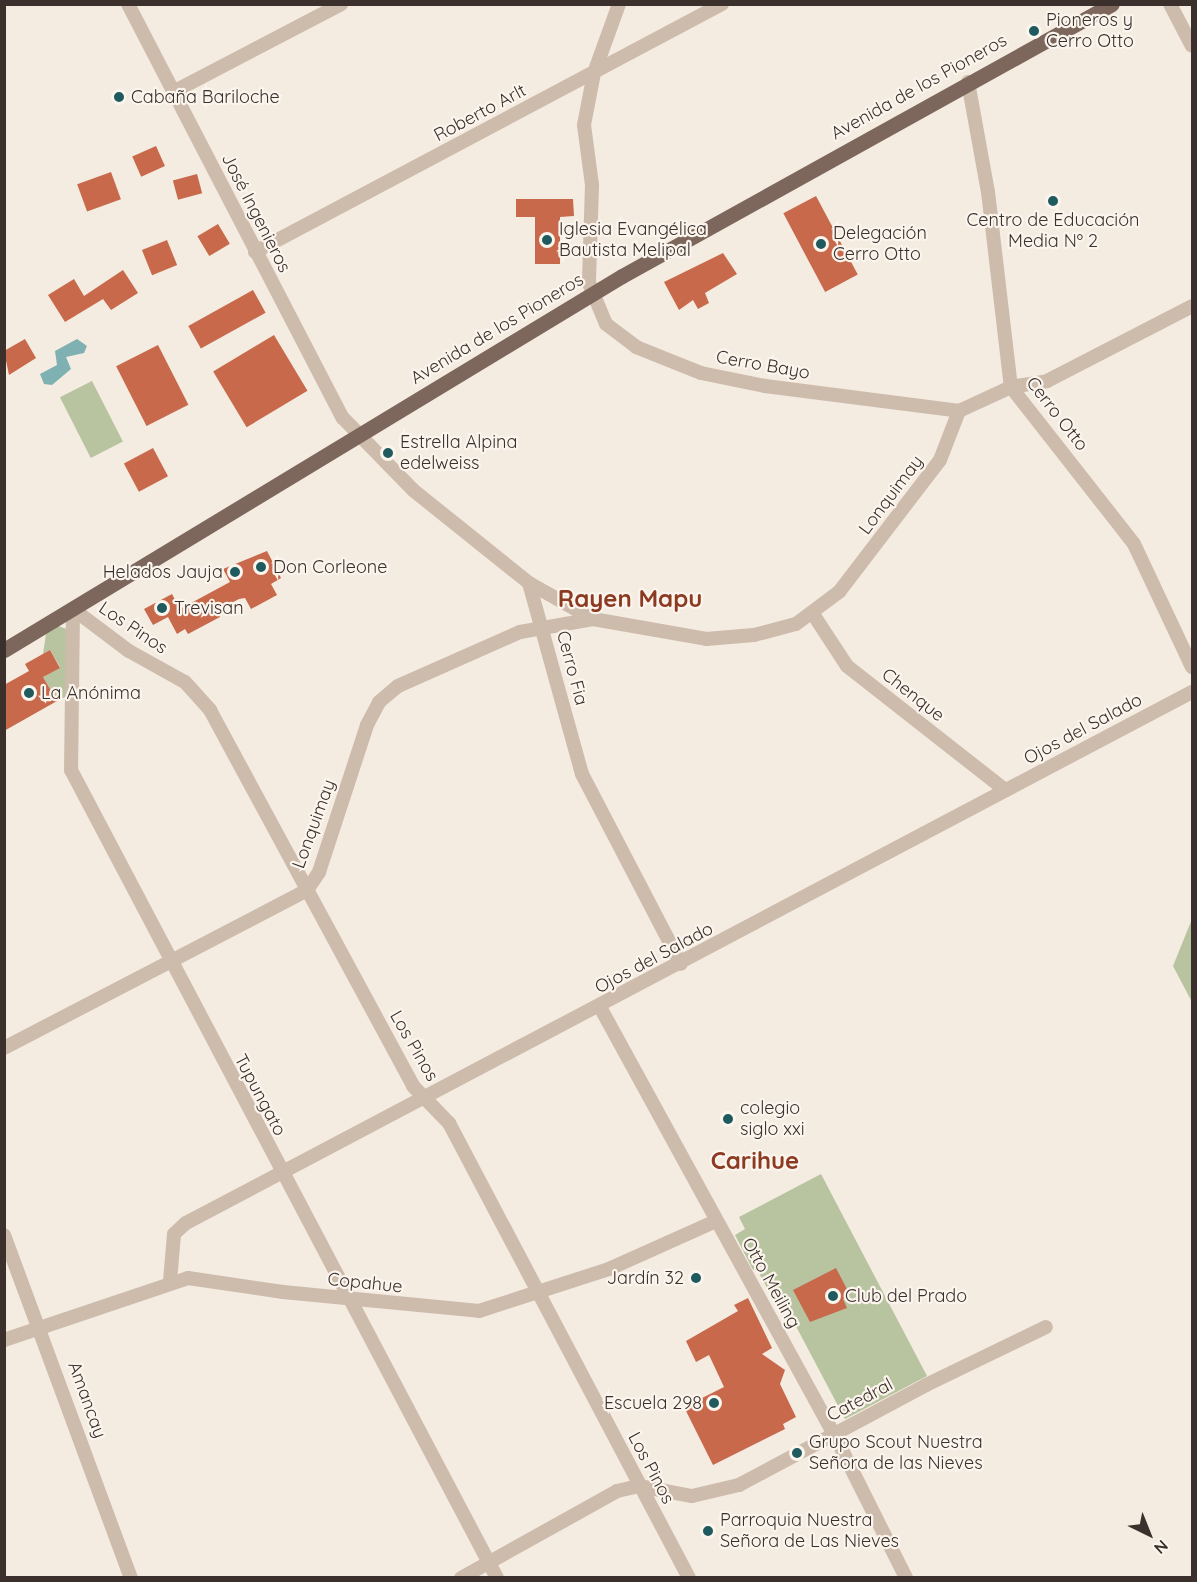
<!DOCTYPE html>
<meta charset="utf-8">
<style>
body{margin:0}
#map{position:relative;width:1197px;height:1582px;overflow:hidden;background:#f4ebe1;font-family:Quicksand,sans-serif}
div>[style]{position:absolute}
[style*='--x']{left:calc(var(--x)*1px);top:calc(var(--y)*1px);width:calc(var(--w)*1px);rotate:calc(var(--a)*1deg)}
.green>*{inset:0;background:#b8c4a0;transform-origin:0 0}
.water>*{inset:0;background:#7fb0b2}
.building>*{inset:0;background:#c8694b;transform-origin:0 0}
.street>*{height:14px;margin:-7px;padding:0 7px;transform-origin:7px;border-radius:7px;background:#cdbbac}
.primary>*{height:15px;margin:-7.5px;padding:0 7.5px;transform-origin:7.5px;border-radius:7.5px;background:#7d675c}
.dots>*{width:16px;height:16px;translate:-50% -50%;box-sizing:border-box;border:3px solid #fbf5ee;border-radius:50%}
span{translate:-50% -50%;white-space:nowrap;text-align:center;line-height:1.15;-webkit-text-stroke:4.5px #fbf5ee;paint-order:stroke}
.poi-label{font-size:18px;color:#3b302b}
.left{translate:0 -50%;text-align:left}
.right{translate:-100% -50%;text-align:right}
.street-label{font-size:18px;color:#3b302b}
.district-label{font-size:24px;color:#8c3b22;font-weight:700}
.frame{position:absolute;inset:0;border:6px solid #3b302b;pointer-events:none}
.north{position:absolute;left:1119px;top:1504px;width:60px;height:60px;-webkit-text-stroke:4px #fbf5ee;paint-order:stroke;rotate:137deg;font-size:16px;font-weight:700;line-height:24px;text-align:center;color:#3b302b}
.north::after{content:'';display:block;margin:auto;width:21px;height:27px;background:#3b302b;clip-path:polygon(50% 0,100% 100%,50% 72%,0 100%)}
</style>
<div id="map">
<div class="green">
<i style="left:92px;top:381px;width:68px;height:36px;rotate:63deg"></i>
<i style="clip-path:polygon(58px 626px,67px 629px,67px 696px,57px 701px,43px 677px,60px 667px,50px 650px,43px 654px,46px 634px)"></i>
<i style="clip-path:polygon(1192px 919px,1192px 1002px,1173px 966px)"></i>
<i style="clip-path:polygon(821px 1174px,927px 1376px,845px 1419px,780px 1296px,773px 1299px,759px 1273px,766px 1269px,764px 1265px,753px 1270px,735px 1235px,745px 1229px,739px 1217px)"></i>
</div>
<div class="water">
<i style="clip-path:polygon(77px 339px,87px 346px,84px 353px,66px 357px,71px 369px,52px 385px,44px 384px,40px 374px,57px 365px,55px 351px)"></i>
</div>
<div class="building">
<i style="left:156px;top:146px;width:22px;height:26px;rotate:66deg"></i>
<i style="left:111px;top:172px;width:29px;height:36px;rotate:70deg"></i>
<i style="left:197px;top:174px;width:20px;height:25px;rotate:75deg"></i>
<i style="left:816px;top:196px;width:89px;height:37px;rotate:62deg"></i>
<i style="clip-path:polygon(516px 199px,573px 199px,574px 216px,560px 217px,560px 264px,535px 264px,535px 217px,516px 217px)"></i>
<i style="left:218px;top:224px;width:23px;height:24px;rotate:59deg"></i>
<i style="left:167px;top:240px;width:27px;height:27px;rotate:68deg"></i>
<i style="clip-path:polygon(723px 253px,737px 274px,705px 293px,709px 303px,698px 309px,693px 300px,679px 310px,664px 282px)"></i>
<i style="clip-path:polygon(123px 270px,138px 293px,111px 310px,103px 299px,65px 322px,48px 295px,74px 279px,84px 296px)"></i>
<i style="left:253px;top:290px;width:26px;height:74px;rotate:61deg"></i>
<i style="left:274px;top:335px;width:65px;height:71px;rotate:59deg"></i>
<i style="clip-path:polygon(25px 339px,36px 358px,9px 375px,4px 351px)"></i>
<i style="left:158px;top:345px;width:67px;height:47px;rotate:63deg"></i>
<i style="left:153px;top:448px;width:32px;height:33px;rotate:62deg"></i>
<i style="clip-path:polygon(267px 551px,281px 578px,271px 584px,277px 595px,251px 609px,245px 598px,239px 599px,216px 611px,220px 617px,188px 634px,185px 629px,177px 634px,168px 617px,153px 625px,144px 609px,172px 594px,180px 609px,230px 582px,223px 569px)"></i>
<i style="clip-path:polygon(50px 650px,60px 668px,43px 677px,57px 701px,4px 731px,4px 685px,29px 671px,25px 664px)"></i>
<i style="clip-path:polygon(836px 1268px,850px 1295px,843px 1299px,847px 1308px,810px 1322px,793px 1290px)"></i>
<i style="clip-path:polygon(748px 1298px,772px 1348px,762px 1354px,785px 1370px,780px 1384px,796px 1417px,783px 1424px,785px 1429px,713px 1465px,684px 1407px,724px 1387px,709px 1355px,696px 1362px,686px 1341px,738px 1311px,734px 1305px)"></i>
</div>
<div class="street">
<i style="--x:128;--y:4;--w:466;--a:62.6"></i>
<i style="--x:343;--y:418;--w:100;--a:45.8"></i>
<i style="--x:413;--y:490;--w:149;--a:38.7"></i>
<i style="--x:529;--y:583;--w:73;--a:29.4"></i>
<i style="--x:593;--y:619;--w:115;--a:10"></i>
<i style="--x:706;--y:639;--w:48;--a:-4.8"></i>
<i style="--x:754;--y:635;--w:43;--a:-14.7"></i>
<i style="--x:796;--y:624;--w:54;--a:-36.7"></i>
<i style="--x:839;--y:592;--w:166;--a:-52.6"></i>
<i style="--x:940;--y:460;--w:53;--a:-68.8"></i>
<i style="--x:959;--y:411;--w:57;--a:-24.8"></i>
<i style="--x:1011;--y:387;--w:36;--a:-9"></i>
<i style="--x:1047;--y:381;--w:163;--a:-27.3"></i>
<i style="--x:619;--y:4;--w:73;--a:109.9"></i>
<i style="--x:594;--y:73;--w:53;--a:100.9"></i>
<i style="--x:584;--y:125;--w:61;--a:82.4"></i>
<i style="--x:592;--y:185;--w:98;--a:91.8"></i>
<i style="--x:589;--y:283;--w:44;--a:67.5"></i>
<i style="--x:606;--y:324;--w:38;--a:37"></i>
<i style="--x:636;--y:347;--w:70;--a:21.8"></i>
<i style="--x:701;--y:373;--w:65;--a:11.5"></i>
<i style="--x:765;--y:386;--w:196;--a:7.3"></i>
<i style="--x:1170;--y:4;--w:47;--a:62.4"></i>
<i style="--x:968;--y:82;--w:112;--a:79.7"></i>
<i style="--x:988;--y:192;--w:196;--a:83.3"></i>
<i style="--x:1011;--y:387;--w:199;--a:51.9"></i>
<i style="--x:1134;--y:544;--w:136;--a:64.8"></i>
<i style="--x:173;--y:92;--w:190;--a:-27.6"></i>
<i style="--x:255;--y:252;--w:529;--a:-27.97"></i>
<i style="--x:529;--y:583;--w:198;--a:74.5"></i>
<i style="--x:582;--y:774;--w:214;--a:62.5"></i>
<i style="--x:73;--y:609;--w:70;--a:36.9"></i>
<i style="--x:129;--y:651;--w:64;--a:29"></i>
<i style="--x:185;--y:682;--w:38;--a:48"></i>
<i style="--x:210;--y:710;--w:427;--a:61.6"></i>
<i style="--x:413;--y:1086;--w:52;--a:45.8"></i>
<i style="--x:449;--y:1123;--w:514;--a:62.19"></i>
<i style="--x:73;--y:609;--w:161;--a:90.7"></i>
<i style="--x:71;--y:770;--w:913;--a:62.2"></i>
<i style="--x:813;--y:614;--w:62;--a:56.8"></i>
<i style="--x:847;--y:666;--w:201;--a:38.1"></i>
<i style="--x:600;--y:1007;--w:487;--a:61.3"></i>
<i style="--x:834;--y:1434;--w:161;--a:63.4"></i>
<i style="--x:4;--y:1048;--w:342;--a:-27.5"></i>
<i style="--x:307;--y:890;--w:22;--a:-56"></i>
<i style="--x:319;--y:872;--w:155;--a:-71.9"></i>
<i style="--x:367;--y:725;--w:26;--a:-62"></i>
<i style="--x:379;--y:702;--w:25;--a:-40"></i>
<i style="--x:398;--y:686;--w:133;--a:-23.9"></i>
<i style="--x:520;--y:632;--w:74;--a:-10.1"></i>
<i style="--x:4;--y:1235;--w:366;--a:69.7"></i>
<i style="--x:170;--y:1281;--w:47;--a:-85.1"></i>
<i style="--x:174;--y:1234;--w:16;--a:-43"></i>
<i style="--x:186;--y:1223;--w:1138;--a:-27.83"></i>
<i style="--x:4;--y:1340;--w:194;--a:-18.6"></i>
<i style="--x:188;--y:1278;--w:96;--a:8.4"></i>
<i style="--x:283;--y:1292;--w:197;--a:5.5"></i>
<i style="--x:479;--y:1311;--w:137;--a:-17.9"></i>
<i style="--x:609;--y:1269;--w:117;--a:-24.2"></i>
<i style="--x:461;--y:1578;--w:179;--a:-29.1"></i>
<i style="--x:617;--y:1491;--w:23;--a:-13"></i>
<i style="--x:639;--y:1486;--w:54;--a:10.7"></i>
<i style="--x:692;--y:1496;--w:48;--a:-13.2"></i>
<i style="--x:739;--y:1485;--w:212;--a:-28.1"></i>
<i style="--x:926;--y:1385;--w:133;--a:-25.8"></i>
</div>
<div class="primary">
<i style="--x:4;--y:650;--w:722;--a:-31.18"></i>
<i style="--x:622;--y:276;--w:560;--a:-29.03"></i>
</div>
<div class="dots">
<i style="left:1034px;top:31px;background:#1f5a5e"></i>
<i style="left:119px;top:97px;background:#1f5a5e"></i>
<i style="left:1053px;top:201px;background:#1f5a5e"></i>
<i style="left:547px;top:240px;background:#1f5a5e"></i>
<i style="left:821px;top:244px;background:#1f5a5e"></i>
<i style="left:388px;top:453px;background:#1f5a5e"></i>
<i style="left:261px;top:567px;background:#1f5a5e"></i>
<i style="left:235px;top:572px;background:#1f5a5e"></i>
<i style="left:162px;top:608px;background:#1f5a5e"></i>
<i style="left:29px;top:693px;background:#1f5a5e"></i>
<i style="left:728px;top:1119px;background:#1f5a5e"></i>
<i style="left:696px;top:1278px;background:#1f5a5e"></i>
<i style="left:833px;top:1296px;background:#1f5a5e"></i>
<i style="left:714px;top:1403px;background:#1f5a5e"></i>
<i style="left:797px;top:1453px;background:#1f5a5e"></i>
<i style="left:708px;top:1531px;background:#1f5a5e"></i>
</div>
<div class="poi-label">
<span class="left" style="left:1046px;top:31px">Pioneros y<br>Cerro Otto</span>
<span class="left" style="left:131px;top:97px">Cabaña Bariloche</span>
<span style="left:1053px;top:231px">Centro de Educación<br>Media Nº 2</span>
<span class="left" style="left:559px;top:240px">Iglesia Evangélica<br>Bautista Melipal</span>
<span class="left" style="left:833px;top:244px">Delegación<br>Cerro Otto</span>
<span class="left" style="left:400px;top:453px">Estrella Alpina<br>edelweiss</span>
<span class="left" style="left:273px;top:567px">Don Corleone</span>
<span class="right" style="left:223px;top:572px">Helados Jauja</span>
<span class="left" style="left:174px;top:608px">Trevisan</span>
<span class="left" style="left:41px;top:693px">La Anónima</span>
<span class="left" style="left:740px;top:1119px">colegio<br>siglo xxi</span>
<span class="right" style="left:684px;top:1278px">Jardín 32</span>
<span class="left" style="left:845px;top:1296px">Club del Prado</span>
<span class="right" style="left:702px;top:1403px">Escuela 298</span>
<span class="left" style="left:809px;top:1453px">Grupo Scout Nuestra<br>Señora de las Nieves</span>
<span class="left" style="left:720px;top:1531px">Parroquia Nuestra<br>Señora de Las Nieves</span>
</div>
<div class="street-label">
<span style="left:919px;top:87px;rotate:-29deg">Avenida de los Pioneros</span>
<span style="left:480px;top:113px;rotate:-28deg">Roberto Arlt</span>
<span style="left:256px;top:213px;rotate:63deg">José Ingenieros</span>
<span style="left:497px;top:329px;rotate:-31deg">Avenida de los Pioneros</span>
<span style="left:763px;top:365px;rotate:10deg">Cerro Bayo</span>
<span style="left:1057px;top:414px;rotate:52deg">Cerro Otto</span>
<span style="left:891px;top:495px;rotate:-53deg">Lonquimay</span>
<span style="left:133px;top:628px;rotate:34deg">Los Pinos</span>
<span style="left:572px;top:668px;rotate:75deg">Cerro Fia</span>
<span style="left:913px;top:695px;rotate:38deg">Chenque</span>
<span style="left:1083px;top:729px;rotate:-28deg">Ojos del Salado</span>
<span style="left:314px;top:824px;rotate:-70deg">Lonquimay</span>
<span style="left:654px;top:958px;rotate:-28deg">Ojos del Salado</span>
<span style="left:414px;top:1046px;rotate:60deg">Los Pinos</span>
<span style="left:260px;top:1095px;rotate:62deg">Tupungato</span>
<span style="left:365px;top:1283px;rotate:6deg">Copahue</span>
<span style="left:771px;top:1283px;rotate:61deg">Otto Meiling</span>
<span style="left:87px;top:1400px;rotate:70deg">Amancay</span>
<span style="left:860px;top:1400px;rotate:-28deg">Catedral</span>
<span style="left:651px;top:1468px;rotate:62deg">Los Pinos</span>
</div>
<div class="district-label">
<span style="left:630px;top:599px">Rayen Mapu</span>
<span style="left:755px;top:1161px">Carihue</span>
</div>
<div class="frame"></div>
<div class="north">N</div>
</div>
